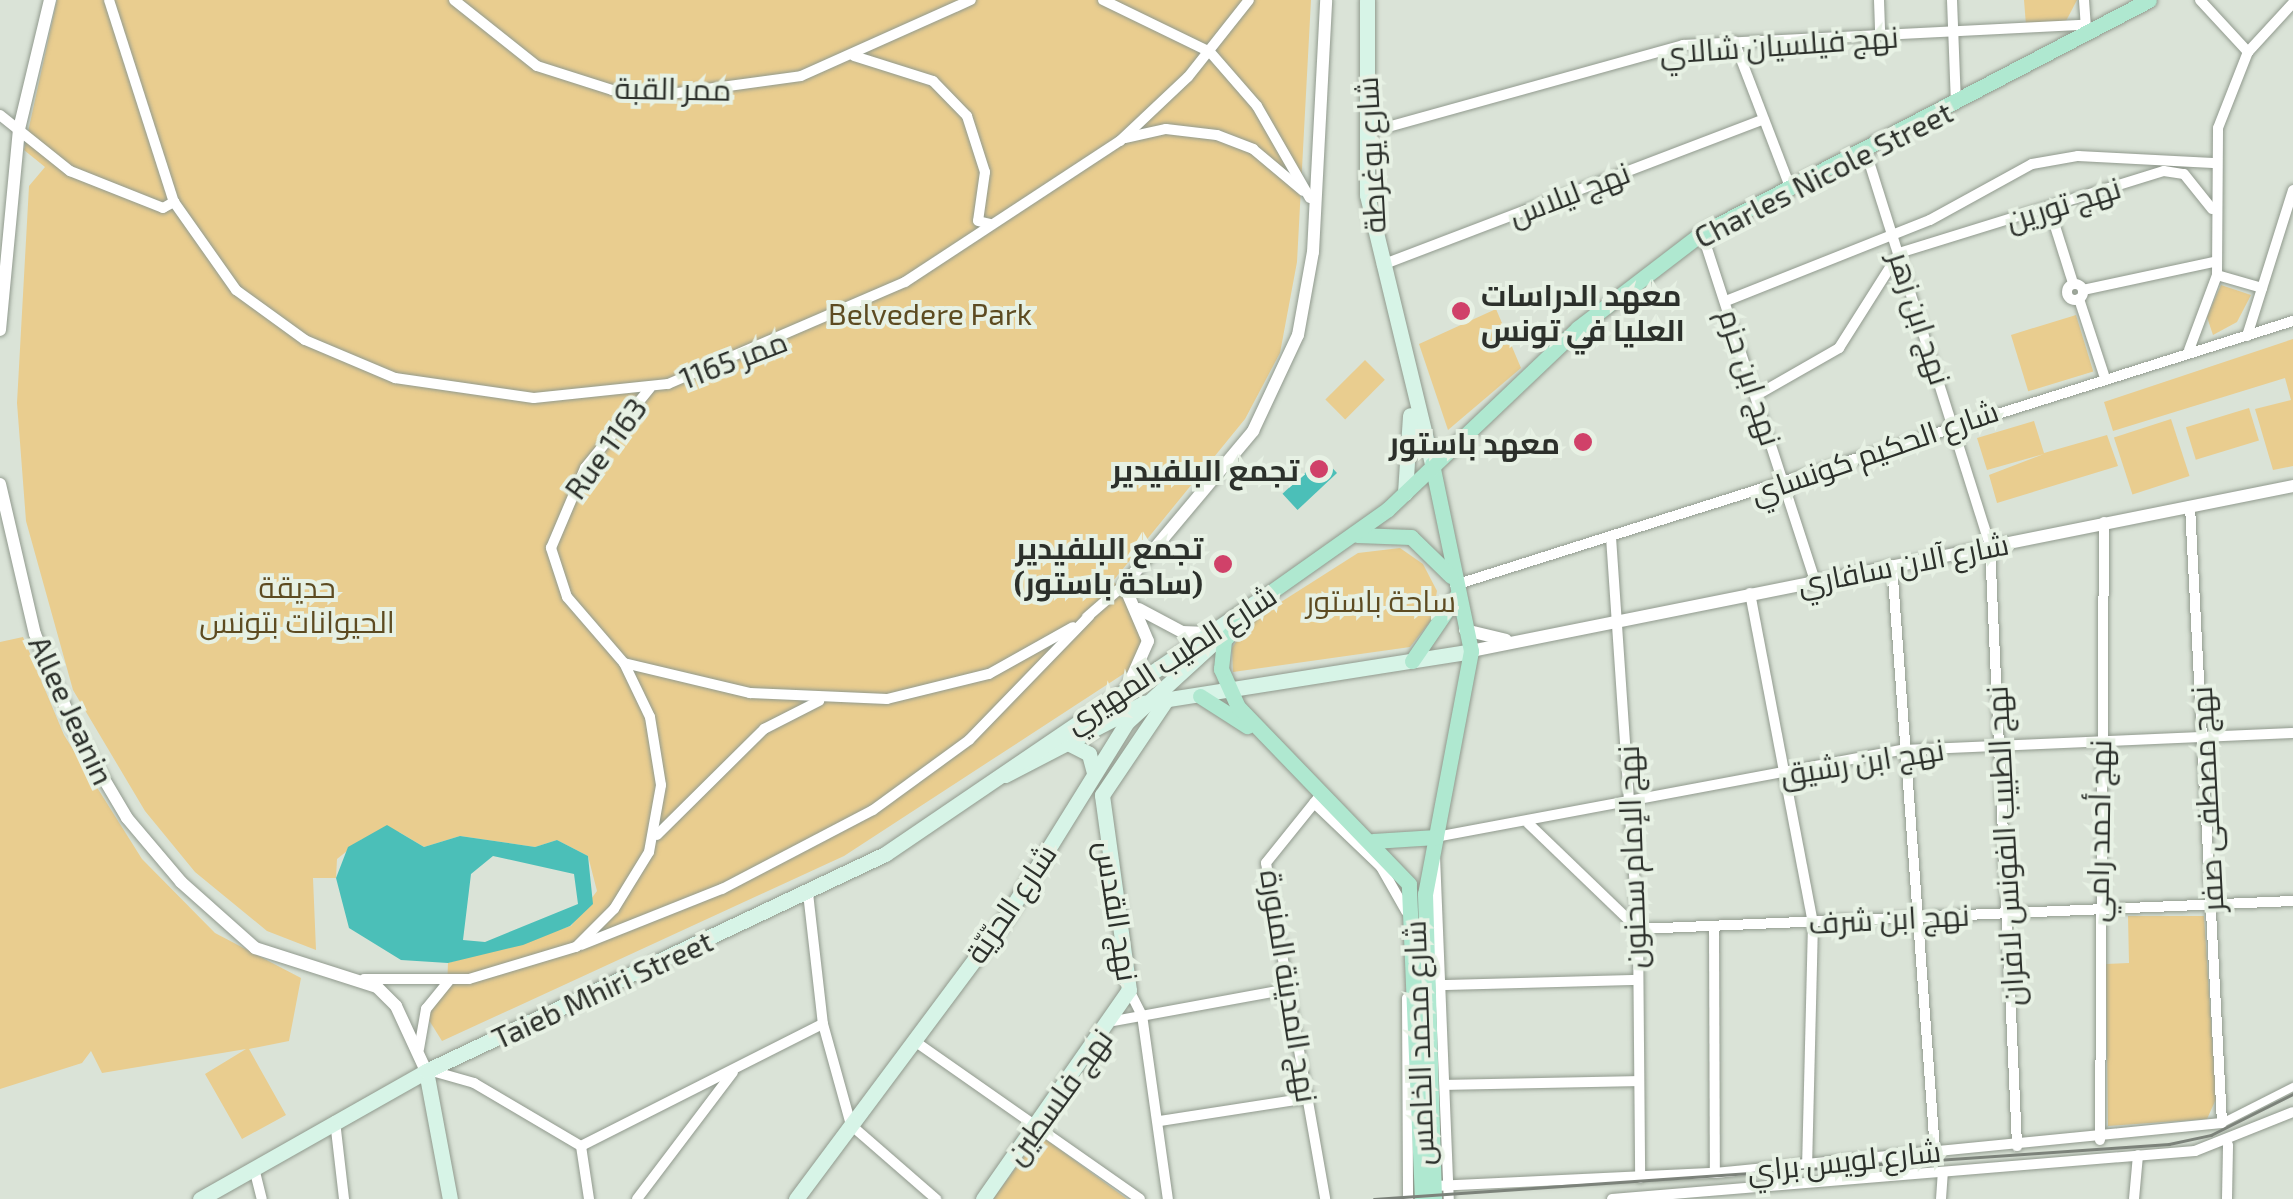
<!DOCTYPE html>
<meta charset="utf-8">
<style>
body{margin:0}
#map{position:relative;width:2293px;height:1199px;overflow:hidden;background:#dae3d7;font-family:"Exo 2",Cairo,sans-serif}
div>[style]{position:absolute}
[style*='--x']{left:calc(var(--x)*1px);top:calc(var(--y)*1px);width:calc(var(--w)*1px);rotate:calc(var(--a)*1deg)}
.green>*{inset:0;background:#e9cd8f;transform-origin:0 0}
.water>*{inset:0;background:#4bbfb8;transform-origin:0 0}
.roads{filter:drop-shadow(0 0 2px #919a8e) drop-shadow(0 0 2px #919a8e)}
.pedestrian>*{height:8px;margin:-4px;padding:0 4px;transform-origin:4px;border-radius:4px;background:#fff}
.minor>*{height:10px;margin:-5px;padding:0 5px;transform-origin:5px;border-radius:5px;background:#fff}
.minor>.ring{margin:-5px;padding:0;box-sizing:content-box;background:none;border:10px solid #fff;border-radius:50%}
.tertiary>*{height:12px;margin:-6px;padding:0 6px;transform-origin:6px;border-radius:6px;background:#fff}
.secondary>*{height:15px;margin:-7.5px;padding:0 7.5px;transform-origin:7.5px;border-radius:7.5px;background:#d7f4e7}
.primary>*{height:15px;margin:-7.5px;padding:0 7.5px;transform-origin:7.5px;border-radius:7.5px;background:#afe8d0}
.tram>*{height:2.5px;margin:-1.25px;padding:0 1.25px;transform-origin:1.25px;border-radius:1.25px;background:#7c827a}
.dots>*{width:28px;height:28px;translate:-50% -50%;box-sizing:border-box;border:5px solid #e7f1e4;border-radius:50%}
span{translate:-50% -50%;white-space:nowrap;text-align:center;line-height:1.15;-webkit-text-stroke:8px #e7f1e4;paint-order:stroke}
.street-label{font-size:30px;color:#2c302b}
.poi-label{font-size:30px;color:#2c302b;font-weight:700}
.left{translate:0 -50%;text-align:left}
.right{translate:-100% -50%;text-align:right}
.park-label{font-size:30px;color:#5d4b21}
</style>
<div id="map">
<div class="green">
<i style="clip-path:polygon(57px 0,1311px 0,1297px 262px,1280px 353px,1245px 419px,1113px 581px,1140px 611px,1142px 649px,1131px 669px,844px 856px,442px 1041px,427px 1017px,447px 987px,448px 963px,571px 926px,597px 891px,588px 856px,557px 840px,535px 847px,460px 836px,424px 847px,399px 832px,362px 839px,337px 859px,336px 878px,313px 878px,316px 950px,267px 931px,195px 872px,145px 811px,73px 690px,26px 521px,17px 403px,29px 186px,45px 167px,24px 150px)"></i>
<i style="clip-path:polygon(2024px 0,2077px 0,2066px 21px,2026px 25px)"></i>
<i style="clip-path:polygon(2221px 285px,2251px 295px,2237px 322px,2213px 335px,2207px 317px)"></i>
<i style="clip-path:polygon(1496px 309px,1521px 368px,1448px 430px,1419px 344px)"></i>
<i style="left:2076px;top:315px;width:59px;height:68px;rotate:73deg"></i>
<i style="clip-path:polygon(2293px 339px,2293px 466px,2273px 470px,2255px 409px,2291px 400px,2285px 378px,2113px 431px,2104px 402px)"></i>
<i style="left:1365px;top:360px;width:28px;height:56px;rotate:45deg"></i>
<i style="left:2249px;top:408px;width:34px;height:66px;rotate:73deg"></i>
<i style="left:2171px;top:419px;width:60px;height:60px;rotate:72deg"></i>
<i style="clip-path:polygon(2034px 421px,2044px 453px,2107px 435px,2118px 466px,1997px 503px,1989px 475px,2044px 454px,1987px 470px,1977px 438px)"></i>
<i style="clip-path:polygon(1400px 548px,1423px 564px,1437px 591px,1432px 619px,1410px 647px,1233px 672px,1232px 648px,1248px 623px,1358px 553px)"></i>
<i style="clip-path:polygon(23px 637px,64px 735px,142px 859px,215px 933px,301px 978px,289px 1041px,249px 1049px,286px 1115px,242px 1139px,205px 1074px,246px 1049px,102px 1073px,91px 1051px,82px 1063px,0 1089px,0 642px)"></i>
<i style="clip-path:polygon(2128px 916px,2204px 916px,2216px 1099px,2207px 1119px,2108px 1126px,2106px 964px,2129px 963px)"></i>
<i style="clip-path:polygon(1040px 1135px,1127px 1199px,993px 1199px)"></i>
</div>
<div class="water">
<i style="left:1322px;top:457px;width:22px;height:54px;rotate:47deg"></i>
<i style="clip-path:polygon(evenodd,387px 825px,424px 847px,460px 836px,535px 847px,557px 840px,588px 856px,593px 904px,570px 926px,523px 945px,448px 963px,401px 960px,349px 928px,336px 878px,348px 847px,387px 825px,493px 856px,574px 874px,578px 904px,485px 942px,463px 940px,471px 874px,493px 856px)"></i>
</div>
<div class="roads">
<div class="pedestrian">
<i style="--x:2222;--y:1123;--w:80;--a:-26.9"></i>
</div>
<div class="minor">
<i style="--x:109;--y:0;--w:212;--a:72.2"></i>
<i style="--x:174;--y:202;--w:108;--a:54.8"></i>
<i style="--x:236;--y:290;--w:85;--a:35.9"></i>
<i style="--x:305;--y:340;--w:98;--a:22.9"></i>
<i style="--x:395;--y:378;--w:140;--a:8.2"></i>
<i style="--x:534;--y:398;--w:135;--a:-6"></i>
<i style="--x:668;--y:384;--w:258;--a:-23.3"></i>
<i style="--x:905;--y:282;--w:257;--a:-33.3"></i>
<i style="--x:1120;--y:141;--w:93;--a:-43.3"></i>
<i style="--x:1188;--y:77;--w:98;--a:-51.6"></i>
<i style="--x:454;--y:0;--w:106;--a:38.5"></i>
<i style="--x:537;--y:66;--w:79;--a:17.7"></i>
<i style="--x:612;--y:90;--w:58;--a:3.9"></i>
<i style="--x:670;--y:94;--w:132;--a:-7.8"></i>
<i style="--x:801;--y:76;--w:186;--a:-24.1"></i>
<i style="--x:1103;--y:0;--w:119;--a:25.9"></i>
<i style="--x:1210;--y:52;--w:72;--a:49"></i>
<i style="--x:1257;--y:106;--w:106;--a:60.1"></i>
<i style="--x:1879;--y:0;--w:34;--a:88"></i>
<i style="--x:1952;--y:0;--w:104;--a:87.8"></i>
<i style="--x:2084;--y:0;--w:28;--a:86"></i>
<i style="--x:2200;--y:0;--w:71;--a:47.3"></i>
<i style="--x:1734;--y:41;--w:156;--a:69"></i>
<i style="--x:854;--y:56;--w:83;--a:17.6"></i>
<i style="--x:933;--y:81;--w:49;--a:45.8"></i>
<i style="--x:967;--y:116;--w:59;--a:72.2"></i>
<i style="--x:985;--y:172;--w:49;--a:98.1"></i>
<i style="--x:978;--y:221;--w:12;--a:14"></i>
<i style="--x:0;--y:115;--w:90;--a:38.7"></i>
<i style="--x:70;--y:171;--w:100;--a:21.7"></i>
<i style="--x:163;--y:208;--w:13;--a:-29"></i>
<i style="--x:1366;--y:133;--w:329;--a:-15.5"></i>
<i style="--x:1683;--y:45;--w:401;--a:-2.9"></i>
<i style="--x:1125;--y:138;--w:42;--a:-12.4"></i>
<i style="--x:1166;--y:129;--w:51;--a:6.7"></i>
<i style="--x:1217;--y:135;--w:39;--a:21"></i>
<i style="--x:1253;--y:149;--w:65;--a:40"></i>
<i style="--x:1865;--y:149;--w:416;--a:72.5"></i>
<i style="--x:1990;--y:546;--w:601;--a:87.42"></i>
<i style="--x:2049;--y:207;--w:80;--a:72.5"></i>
<i style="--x:1702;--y:233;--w:365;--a:72"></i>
<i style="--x:1382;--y:265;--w:404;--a:-20.9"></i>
<i style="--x:2217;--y:275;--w:47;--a:16.1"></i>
<i class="ring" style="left:2067px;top:284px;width:6px;height:6px"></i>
<i style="--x:2083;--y:290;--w:134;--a:-12.1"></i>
<i style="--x:2079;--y:299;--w:80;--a:71.8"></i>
<i style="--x:1726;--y:301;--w:219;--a:-21.7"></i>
<i style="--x:1930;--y:220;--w:116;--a:-28.8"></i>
<i style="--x:2032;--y:164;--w:47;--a:-9.9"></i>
<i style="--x:2078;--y:156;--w:135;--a:3"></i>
<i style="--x:2247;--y:336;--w:153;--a:-72.5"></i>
<i style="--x:2189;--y:350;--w:80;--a:-69.5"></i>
<i style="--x:2217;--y:275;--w:147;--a:-89.6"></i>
<i style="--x:2218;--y:128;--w:82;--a:-68.5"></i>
<i style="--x:2248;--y:52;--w:67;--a:-47.4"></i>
<i style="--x:1757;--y:395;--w:95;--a:-29.8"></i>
<i style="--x:1839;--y:348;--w:112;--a:-57.7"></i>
<i style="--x:1899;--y:253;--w:277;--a:-17.2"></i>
<i style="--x:2164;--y:171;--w:20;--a:9"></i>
<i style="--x:2184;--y:174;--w:45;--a:51.3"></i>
<i style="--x:1611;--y:537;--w:393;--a:86.1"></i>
<i style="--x:1638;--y:929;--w:249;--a:89.5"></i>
<i style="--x:1892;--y:565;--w:587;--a:85.8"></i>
<i style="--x:1455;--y:585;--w:879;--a:-17.49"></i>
<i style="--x:1750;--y:593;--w:336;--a:79.2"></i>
<i style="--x:1813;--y:923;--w:240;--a:91.4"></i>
<i style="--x:1087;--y:617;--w:49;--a:-40.9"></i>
<i style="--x:624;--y:663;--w:130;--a:13.4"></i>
<i style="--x:750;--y:693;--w:137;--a:2.5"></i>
<i style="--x:887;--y:699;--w:105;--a:-13.8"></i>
<i style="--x:989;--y:674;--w:96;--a:-29.2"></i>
<i style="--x:1323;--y:792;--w:91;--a:128.8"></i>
<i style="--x:1266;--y:863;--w:341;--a:80"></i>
<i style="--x:1314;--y:803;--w:93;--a:43.7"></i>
<i style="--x:1381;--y:867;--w:51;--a:60.4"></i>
<i style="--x:1528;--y:823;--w:153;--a:43.9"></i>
<i style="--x:1638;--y:929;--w:656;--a:-2.45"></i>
<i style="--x:657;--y:835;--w:151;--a:-44.7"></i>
<i style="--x:764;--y:729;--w:62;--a:-27"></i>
<i style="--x:1436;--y:837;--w:475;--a:-10.6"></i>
<i style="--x:1903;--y:750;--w:390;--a:-2.5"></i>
<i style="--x:1435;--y:856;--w:343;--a:87.7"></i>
<i style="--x:808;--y:893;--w:132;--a:83.5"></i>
<i style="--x:823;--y:1024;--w:105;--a:74.5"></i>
<i style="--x:851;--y:1125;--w:113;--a:41"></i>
<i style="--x:1714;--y:926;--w:247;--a:89.8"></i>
<i style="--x:581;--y:945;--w:152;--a:-21.7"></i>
<i style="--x:722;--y:889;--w:170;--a:-27.6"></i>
<i style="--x:873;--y:810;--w:119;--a:-36.1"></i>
<i style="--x:969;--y:740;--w:173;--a:-45.9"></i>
<i style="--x:364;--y:979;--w:105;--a:0"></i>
<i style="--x:469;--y:979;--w:112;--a:-16.7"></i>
<i style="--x:576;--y:947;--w:54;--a:-45"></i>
<i style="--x:614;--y:909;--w:67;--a:-58.4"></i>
<i style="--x:649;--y:852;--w:68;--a:-79.8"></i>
<i style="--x:661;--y:785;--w:69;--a:-99.2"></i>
<i style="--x:650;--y:717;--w:60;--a:-115.7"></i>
<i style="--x:624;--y:663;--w:87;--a:-130.8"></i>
<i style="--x:567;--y:597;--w:52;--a:-108.1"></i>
<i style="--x:551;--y:548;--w:87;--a:-67"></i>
<i style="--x:585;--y:468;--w:103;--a:-50.9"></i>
<i style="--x:1442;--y:985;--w:194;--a:-1.5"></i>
<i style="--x:1129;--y:990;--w:28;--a:63"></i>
<i style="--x:1142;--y:1015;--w:186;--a:82"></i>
<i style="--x:1407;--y:998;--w:201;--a:89.7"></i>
<i style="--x:1114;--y:1021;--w:178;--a:-10.4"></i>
<i style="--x:913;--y:1040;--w:277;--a:35"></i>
<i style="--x:419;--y:1049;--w:41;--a:-80.1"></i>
<i style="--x:426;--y:1009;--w:36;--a:-51"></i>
<i style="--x:432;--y:1071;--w:44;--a:15.9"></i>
<i style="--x:474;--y:1083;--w:124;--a:30.5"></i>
<i style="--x:1446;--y:1085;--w:191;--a:-1.2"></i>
<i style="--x:335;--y:1121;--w:79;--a:83.4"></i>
<i style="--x:1160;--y:1121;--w:150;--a:-8.8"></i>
<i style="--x:2100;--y:1140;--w:618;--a:-89.63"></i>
<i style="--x:581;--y:1146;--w:271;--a:-26.8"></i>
<i style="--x:581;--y:1146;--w:54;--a:81.4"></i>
<i style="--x:254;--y:1168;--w:32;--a:76"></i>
<i style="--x:1435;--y:1186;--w:280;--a:-2.7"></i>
<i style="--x:1715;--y:1173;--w:509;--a:-5.63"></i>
<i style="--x:2222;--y:1123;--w:618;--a:-92.97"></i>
<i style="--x:637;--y:1199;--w:159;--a:-52.9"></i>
<i style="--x:1612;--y:1199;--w:585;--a:-4.71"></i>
<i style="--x:2195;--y:1151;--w:105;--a:-21.7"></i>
<i style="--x:1941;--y:1199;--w:26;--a:-86"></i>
<i style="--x:2134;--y:1199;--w:44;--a:-84.8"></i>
<i style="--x:2227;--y:1199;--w:54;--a:-88.9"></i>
</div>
<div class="tertiary">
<i style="--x:0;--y:330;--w:202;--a:-84.6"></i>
<i style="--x:19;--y:129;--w:133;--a:-76.5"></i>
<i style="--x:0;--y:484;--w:154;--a:76.9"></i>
<i style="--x:35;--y:634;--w:104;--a:67.4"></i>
<i style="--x:75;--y:730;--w:102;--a:59.4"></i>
<i style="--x:127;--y:818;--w:84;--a:49.8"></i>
<i style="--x:181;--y:882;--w:99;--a:41.7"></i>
<i style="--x:255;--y:948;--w:128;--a:17.7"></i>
<i style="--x:377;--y:987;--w:27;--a:45"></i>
<i style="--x:396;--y:1006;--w:72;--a:65.2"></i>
<i style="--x:1139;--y:609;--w:49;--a:28.1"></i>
<i style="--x:1182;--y:632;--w:26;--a:2"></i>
<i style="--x:1465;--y:630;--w:42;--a:13.7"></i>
<i style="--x:1471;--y:651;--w:838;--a:-11.35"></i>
<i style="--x:1128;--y:686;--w:49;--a:-66"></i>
<i style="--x:1148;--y:641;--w:61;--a:-113.2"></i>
<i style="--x:1124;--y:585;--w:201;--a:-50"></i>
<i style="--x:1253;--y:431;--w:106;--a:-64.9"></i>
<i style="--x:1298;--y:335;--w:84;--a:-79.8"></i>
<i style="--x:1313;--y:252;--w:252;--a:-87"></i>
</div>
<div class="secondary">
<i style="--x:1367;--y:0;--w:195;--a:90"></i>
<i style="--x:1367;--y:195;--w:277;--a:76.4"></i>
<i style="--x:1405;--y:493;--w:78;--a:-86.3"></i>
<i style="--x:1064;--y:741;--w:28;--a:27"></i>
<i style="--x:1089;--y:754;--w:20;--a:75"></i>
<i style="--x:1005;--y:775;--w:157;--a:-27.4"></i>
<i style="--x:1144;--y:703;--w:331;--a:-9"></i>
<i style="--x:426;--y:1071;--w:130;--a:79.4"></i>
<i style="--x:200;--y:1199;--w:260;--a:-29.5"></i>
<i style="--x:426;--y:1071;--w:508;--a:-25.3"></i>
<i style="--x:885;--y:854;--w:448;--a:-34.2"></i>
<i style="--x:796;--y:1199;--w:352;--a:-53.3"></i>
<i style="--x:1006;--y:917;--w:229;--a:-58.2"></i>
<i style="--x:1127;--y:722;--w:130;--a:-42.5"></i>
<i style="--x:983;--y:1199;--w:255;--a:-55.1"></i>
<i style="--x:1129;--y:990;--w:197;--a:-97.9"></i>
<i style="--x:1102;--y:795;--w:115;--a:-56"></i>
</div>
<div class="primary">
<i style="--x:1432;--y:464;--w:191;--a:78.2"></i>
<i style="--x:1471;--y:651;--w:247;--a:100.7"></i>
<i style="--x:1425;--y:894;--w:305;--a:88.3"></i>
<i style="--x:1357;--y:535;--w:54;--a:2.1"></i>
<i style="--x:1411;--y:537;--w:56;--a:44.3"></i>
<i style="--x:1412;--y:661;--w:80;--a:-55.7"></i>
<i style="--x:1200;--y:696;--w:56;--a:32.6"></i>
<i style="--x:1373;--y:841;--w:63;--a:-3.6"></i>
<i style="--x:1422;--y:1199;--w:315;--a:-92.4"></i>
<i style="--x:1409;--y:884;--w:246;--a:-134"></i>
<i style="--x:1238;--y:707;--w:42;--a:-114.1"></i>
<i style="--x:1221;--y:669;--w:29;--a:-84"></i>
<i style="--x:1224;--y:640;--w:64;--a:-46.3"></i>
<i style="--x:1268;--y:594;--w:147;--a:-35.3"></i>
<i style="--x:1388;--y:509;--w:262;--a:-43.6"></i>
<i style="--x:1578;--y:328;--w:156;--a:-37.5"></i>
<i style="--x:1702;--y:233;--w:504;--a:-27.53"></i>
</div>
</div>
<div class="tram">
<i style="--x:1374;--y:1199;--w:797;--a:-3.96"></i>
<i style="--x:2169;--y:1144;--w:43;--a:-12.1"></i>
<i style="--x:2211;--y:1135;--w:92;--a:-26.6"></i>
</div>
<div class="dots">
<i style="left:1461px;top:311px;background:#d04169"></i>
<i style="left:1583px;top:442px;background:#d04169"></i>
<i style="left:1319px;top:469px;background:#d04169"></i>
<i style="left:1223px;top:564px;background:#d04169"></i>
</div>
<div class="street-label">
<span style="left:1779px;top:44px;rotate:-4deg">نهج فيلسيان شالاي</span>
<span style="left:673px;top:88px;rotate:1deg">ممر القبة</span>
<span style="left:1370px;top:155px;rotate:-93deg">شارع يوغرطة</span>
<span style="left:1823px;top:174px;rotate:-27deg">Charles Nicole Street</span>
<span style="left:1569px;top:193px;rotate:-21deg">نهج ليلاس</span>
<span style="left:2063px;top:203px;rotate:-17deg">نهج تورين</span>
<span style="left:1921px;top:318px;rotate:72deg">نهج ابن زهر</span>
<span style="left:733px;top:359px;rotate:-21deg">ممر 1165</span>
<span style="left:1751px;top:377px;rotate:72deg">نهج ابن حزم</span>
<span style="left:605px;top:448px;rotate:-54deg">Rue 1163</span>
<span style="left:1874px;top:451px;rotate:-19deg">شارع الحكيم كونساي</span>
<span style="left:1903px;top:563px;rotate:-11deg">شارع آلان سافاري</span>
<span style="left:1170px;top:658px;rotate:-33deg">شارع الطيب المهيري</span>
<span style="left:72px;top:710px;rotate:65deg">Allee Jeanin</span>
<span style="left:1862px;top:761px;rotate:-9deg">نهج ابن رشيق</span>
<span style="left:2206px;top:799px;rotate:-93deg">نهج مصطفى صفر</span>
<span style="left:2098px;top:831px;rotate:-89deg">نهج أحمد رامي</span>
<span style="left:2004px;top:846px;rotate:-93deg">نهج الطبيب الفونس لافران</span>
<span style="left:1631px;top:857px;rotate:-92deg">نهج الإمام سحنون</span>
<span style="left:1010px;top:903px;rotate:-56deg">شارع الحرّيّة</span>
<span style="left:1118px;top:911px;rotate:81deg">نهج القدس</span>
<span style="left:1889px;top:918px;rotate:-3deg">نهج ابن شرف</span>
<span style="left:1290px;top:986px;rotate:81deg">نهج المدينة المنورة</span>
<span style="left:602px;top:989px;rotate:-25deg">Taieb Mhiri Street</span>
<span style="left:1418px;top:1043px;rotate:-92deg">شارع محمد الخامس</span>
<span style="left:1058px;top:1096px;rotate:-54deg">نهج فلسطين</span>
<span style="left:1844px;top:1160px;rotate:-6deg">شارع لويس براي</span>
</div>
<div class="poi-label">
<span class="left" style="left:1481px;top:311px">معهد الدراسات<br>العليا في تونس</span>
<span class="right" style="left:1560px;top:442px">معهد باستور</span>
<span class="right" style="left:1299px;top:469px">تجمع البلفيدير</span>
<span class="right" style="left:1203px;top:564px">تجمع البلفيدير<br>(ساحة باستور)</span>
</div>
<div class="park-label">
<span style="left:930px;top:313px">Belvedere Park</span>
<span style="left:297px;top:603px">حديقة<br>الحيوانات بتونس</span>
<span style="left:1381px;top:600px">ساحة باستور</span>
</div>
</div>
